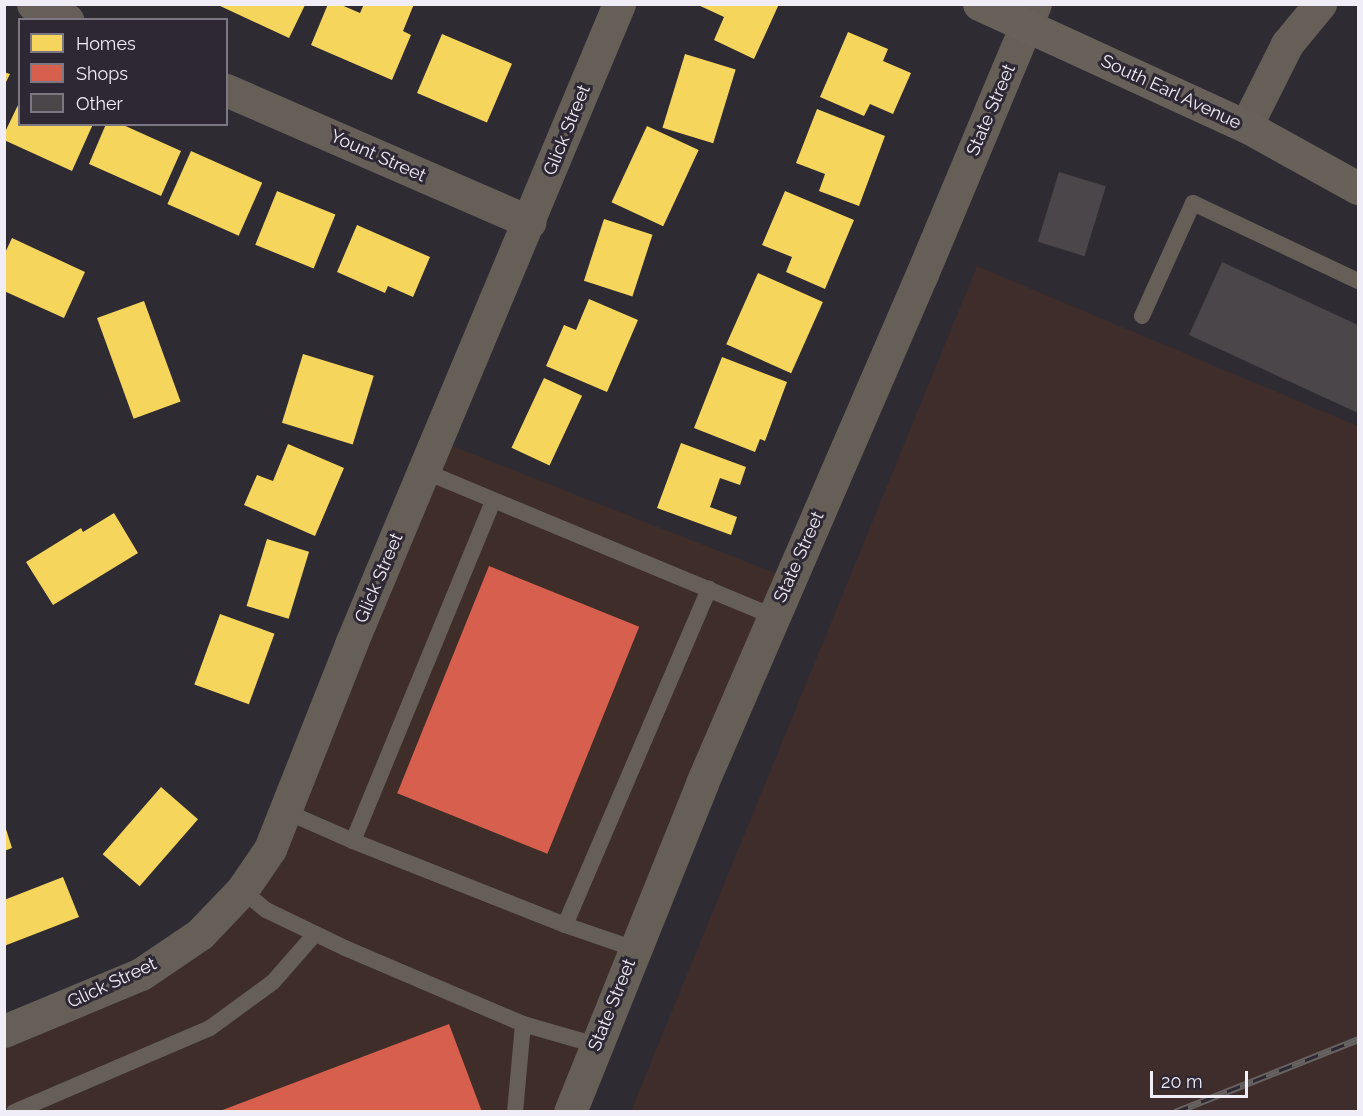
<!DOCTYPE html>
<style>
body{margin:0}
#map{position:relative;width:1363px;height:1116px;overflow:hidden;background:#2e2b32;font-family:Raleway,sans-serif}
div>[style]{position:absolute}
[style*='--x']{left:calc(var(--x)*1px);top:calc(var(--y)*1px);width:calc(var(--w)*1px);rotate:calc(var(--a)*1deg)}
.commercial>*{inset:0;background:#3e2d29}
.industrial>*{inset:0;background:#3e2d2a}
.homes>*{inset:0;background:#f6d55c;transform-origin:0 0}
.shops>*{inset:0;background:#d6604d;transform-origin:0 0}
.building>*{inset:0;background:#4b4649;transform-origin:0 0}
.lane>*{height:16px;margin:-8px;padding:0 8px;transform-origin:8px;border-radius:8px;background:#655f57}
.street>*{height:33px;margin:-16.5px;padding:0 16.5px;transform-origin:16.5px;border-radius:16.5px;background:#655f57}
.secondary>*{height:33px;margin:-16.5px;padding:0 16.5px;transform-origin:16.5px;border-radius:16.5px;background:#686159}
.rail>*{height:7px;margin-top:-3.5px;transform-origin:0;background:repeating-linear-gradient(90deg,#2e2835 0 14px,#676362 0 28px);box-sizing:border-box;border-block:2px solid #676362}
span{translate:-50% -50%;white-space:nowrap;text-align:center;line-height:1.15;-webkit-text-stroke:6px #2e2835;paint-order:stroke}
.street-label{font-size:18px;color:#f1edf6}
.frame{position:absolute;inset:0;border:6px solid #f1edf6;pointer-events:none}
.legend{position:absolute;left:18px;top:18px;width:210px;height:108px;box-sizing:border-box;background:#2e2835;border:2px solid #7c7782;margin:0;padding:8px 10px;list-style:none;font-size:18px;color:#f1edf6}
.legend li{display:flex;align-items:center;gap:12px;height:30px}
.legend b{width:30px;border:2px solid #7c7782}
.scale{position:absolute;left:1150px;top:1071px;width:98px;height:27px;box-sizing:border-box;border:3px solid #f1edf6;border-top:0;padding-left:8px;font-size:18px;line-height:21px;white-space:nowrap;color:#f1edf6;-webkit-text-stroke:4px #2e2835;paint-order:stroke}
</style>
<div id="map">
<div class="commercial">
<i style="clip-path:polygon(437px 440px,790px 579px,570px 1111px,5px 1112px,5px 1031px,141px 974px,242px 890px)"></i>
</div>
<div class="industrial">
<i style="clip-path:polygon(977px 266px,1358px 426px,1358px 1111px,631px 1111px)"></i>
</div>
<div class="homes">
<i style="clip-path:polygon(328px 4px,339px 4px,360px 13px,364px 4px,414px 4px,403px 31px,411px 35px,392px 80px,311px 45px)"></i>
<i style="clip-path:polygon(696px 4px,779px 4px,754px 59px,714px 40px,724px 17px)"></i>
<i style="clip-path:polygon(218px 5px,305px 5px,289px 38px)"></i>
<i style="clip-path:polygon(848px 32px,888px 49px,883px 61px,911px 73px,893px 114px,870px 104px,864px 116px,820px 97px)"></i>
<i style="left:442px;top:34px;width:76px;height:64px;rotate:23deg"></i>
<i style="left:685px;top:54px;width:53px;height:77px;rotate:17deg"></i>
<i style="clip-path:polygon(4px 72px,10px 74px,4px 86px)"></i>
<i style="clip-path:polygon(20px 101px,20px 124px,93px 124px,72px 171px,4px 140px,4px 134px)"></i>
<i style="clip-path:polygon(817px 109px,885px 136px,859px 206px,819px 191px,825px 174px,796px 163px)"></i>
<i style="clip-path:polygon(106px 124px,121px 124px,181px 151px,161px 196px,89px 164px)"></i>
<i style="left:647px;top:126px;width:57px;height:84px;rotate:25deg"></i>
<i style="left:191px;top:151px;width:78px;height:58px;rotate:24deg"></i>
<i style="left:277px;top:191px;width:63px;height:58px;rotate:22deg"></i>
<i style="clip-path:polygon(785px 191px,854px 220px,825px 289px,786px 272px,792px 257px,762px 245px)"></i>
<i style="left:604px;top:219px;width:51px;height:65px;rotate:18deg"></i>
<i style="clip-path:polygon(357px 225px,430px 257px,413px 297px,388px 286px,385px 293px,337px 272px)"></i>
<i style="clip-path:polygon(12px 238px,85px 272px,64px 318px,4px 291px,4px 255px)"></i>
<i style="left:758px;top:273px;width:71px;height:78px;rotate:24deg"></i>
<i style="clip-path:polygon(589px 299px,638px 320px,607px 392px,546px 366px,564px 325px,576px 330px)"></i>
<i style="left:144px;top:301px;width:107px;height:50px;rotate:70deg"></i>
<i style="left:303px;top:354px;width:74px;height:72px;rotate:17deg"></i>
<i style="clip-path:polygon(722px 357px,787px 382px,765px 441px,760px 439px,755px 452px,694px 428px)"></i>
<i style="left:544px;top:378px;width:42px;height:77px;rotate:25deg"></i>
<i style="clip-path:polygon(681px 443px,746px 467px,740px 485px,720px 478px,710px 507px,737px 517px,731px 535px,657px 508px)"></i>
<i style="clip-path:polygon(288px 444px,344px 468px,315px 536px,244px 505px,257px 475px,273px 481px)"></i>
<i style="clip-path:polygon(114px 513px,138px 553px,53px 605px,26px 562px,81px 528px,83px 532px)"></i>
<i style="left:267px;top:539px;width:44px;height:70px;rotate:17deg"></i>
<i style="left:220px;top:614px;width:58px;height:75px;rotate:20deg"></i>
<i style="left:161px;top:787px;width:49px;height:89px;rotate:41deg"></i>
<i style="clip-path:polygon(5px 826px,12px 848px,4px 851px,4px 827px)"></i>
<i style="clip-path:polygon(63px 877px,79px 917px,4px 946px,4px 900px)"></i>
</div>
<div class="shops">
<i style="left:489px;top:566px;width:162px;height:245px;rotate:22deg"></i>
<i style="clip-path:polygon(449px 1024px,482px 1112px,220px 1112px,220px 1111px)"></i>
</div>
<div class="building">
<i style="left:1059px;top:172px;width:49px;height:73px;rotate:17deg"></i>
<i style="clip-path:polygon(1222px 262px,1358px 325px,1358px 413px,1189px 335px)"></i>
</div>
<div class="lane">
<i style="--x:1142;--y:316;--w:124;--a:-65.7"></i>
<i style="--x:1193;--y:203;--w:183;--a:25.3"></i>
<i style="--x:424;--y:471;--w:378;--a:22.6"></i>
<i style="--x:287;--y:812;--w:72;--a:23.7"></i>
<i style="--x:353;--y:841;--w:228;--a:21.6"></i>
<i style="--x:565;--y:925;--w:74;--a:18.9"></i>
<i style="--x:353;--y:841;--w:368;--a:-67.6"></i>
<i style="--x:242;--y:890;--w:31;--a:40"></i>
<i style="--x:266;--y:910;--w:88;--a:25.7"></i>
<i style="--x:345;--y:948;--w:194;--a:23.1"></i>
<i style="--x:523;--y:1024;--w:76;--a:16"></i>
<i style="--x:565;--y:925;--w:366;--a:-66.8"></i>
<i style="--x:14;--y:1112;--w:213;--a:-23.2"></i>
<i style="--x:210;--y:1028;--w:78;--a:-36.1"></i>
<i style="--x:273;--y:982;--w:64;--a:-48.8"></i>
<i style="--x:515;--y:1112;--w:88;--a:-84.8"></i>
</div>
<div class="street">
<i style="--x:33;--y:4;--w:38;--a:25"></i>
<i style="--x:226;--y:90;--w:331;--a:23.5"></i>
<i style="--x:1246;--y:126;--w:92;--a:-63.4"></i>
<i style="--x:1287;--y:44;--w:52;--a:-50.5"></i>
<i style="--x:4;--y:1031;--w:148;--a:-22.6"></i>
<i style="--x:141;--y:974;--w:71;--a:-34.1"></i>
<i style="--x:200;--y:934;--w:61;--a:-46.3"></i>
<i style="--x:242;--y:890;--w:50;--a:-55.7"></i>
<i style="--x:270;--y:849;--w:220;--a:-68.4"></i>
<i style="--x:351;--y:644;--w:694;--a:-67.28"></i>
<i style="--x:570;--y:1112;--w:354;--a:-68.1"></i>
<i style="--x:702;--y:783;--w:555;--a:-66.63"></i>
<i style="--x:922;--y:274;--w:293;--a:-67.3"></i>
</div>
<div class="secondary">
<i style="--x:979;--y:4;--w:294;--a:24.6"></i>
<i style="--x:1246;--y:126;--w:128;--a:29"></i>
</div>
<div class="rail">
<i style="--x:1175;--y:1112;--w:197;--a:-21.7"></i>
</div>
<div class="street-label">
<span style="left:1171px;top:92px;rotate:25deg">South Earl Avenue</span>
<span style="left:991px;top:110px;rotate:-67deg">State Street</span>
<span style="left:567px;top:130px;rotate:-68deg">Glick Street</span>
<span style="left:378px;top:156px;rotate:24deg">Yount Street</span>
<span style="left:799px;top:557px;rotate:-66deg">State Street</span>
<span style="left:379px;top:578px;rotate:-67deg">Glick Street</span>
<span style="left:112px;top:983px;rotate:-25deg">Glick Street</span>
<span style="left:612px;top:1005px;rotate:-68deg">State Street</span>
</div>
<div class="frame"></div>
<ul class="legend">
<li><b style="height:16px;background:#f6d55c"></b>Homes</li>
<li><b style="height:16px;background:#d6604d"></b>Shops</li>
<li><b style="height:16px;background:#4b4649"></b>Other</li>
</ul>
<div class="scale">20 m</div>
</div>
